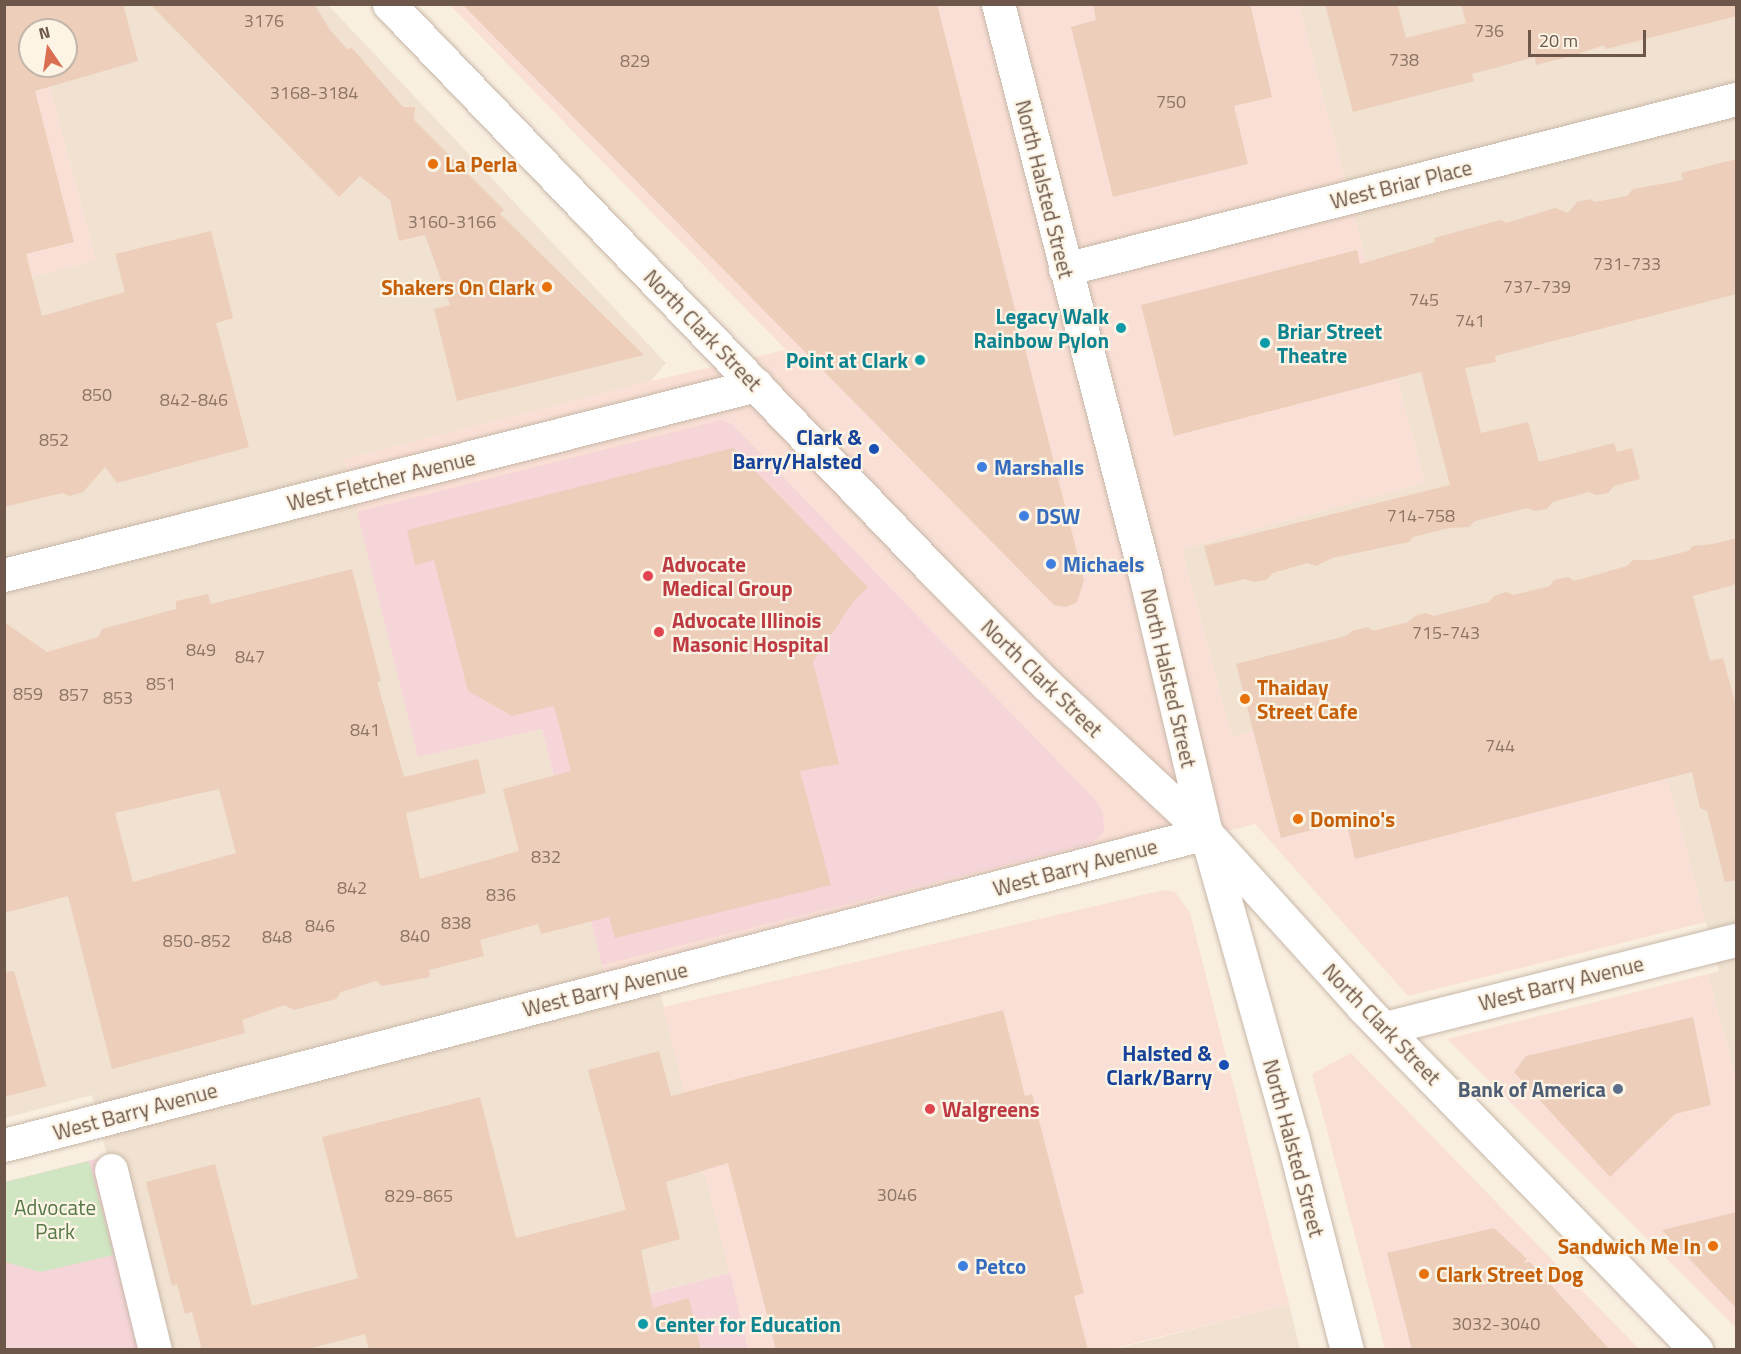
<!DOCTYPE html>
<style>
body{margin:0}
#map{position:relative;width:1741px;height:1354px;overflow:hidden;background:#f9efe0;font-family:"Titillium Web",sans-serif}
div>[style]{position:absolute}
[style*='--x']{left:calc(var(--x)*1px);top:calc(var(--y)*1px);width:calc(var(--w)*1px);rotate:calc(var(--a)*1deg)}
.residential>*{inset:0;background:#f0e1d0}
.commercial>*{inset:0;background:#f9dfd5}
.medical>*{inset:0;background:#f6d5d9}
.green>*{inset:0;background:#d0e5c1}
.building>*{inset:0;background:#eccebb}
.roads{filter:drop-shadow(0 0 2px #c8b7a9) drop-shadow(0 0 2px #c8b7a9)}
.street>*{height:33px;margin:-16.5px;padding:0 16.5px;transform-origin:16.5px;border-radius:16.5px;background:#fff}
.secondary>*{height:33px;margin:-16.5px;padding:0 16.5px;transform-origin:16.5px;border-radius:16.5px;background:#fff}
.dots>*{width:16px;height:16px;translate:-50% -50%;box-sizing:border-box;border:3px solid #fdf4e6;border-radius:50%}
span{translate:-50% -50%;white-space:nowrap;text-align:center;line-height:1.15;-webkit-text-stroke:4.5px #fdf4e6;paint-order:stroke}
.number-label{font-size:18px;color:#8d7566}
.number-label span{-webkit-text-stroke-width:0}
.food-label{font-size:21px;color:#c56008;font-weight:700}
.left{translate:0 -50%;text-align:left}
.right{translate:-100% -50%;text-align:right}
.street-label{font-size:21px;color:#6d574a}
.culture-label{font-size:21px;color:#0d838f;font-weight:700}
.transit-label{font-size:21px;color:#164399;font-weight:700}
.shop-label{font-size:21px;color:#366cbe;font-weight:700}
.health-label{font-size:21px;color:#be3a42;font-weight:700}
.service-label{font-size:21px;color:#4e5e75;font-weight:700}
.park-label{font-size:21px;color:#557847}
.frame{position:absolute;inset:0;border:6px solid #6d574a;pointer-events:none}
.north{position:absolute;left:18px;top:18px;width:60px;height:60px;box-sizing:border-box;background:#fdf4e6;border:2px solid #c3b5a8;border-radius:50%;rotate:347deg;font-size:16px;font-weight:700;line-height:24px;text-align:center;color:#6d574a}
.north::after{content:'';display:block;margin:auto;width:21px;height:27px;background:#d96e50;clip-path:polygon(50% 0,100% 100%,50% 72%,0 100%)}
.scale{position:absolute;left:1528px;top:30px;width:118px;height:27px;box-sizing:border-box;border:3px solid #6d574a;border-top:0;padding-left:8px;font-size:18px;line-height:21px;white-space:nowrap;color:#6d574a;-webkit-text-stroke:4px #fdf4e6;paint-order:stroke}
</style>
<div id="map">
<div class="residential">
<i style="clip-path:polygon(28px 5px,328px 5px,666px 363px,651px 381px,345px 459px,418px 757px,542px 729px,608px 988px,656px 976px,730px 1273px,431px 1349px,155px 1349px,92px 1095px,5px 1118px,5px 284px,96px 260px,44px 66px,66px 66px,66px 30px)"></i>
<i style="clip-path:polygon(1299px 5px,1736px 5px,1736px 1079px,1708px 974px,1719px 971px,1624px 616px,1342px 707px,1232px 737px,1182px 549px,1425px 483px)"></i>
<i style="clip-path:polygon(1289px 1304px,1300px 1349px,1112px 1350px)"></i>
</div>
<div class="commercial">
<i style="clip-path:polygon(450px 5px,1299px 5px,1425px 483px,1182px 549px,1232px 737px,1342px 707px,1624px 616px,1706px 922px,1408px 996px,1255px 824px,608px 988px,542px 729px,418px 757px,344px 459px,651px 381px,786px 350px)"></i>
<i style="clip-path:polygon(30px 30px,30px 66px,44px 66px,96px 260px,5px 284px)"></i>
<i style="clip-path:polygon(1164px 890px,1175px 892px,1190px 913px,1289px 1304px,1112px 1349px,748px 1349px,663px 1007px)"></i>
<i style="clip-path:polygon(1708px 974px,1736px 1079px,1736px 1328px,1447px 1039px)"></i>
<i style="clip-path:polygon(1351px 1053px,1639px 1349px,1385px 1349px,1312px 1074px)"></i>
</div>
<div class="medical">
<i style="clip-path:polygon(721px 420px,732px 424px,1097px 802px,1103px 813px,1104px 832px,1092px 843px,602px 965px,542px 729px,418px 757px,357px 512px)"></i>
<i style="clip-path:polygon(107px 1156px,155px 1349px,5px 1350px,5px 1182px)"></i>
<i style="clip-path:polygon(730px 1273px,748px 1349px,431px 1350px)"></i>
</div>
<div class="green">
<i style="clip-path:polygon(89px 1161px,114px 1255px,40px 1272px,5px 1262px,5px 1182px)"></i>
</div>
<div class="building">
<i style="clip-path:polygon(evenodd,4px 4px,123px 4px,138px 61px,35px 91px,74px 242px,26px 254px,42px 316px,125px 292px,115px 254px,211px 231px,233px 318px,216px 323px,249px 447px,117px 483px,105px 467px,83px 492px,70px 496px,62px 493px,4px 507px,4px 4px,30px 30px,66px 30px,66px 66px,30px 66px,30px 30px)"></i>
<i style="clip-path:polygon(150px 4px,314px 4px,330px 30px,347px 49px,352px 48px,403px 107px,415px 107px,414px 120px,504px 210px,500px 214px,644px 355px,457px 401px,434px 309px,450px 305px,425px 235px,399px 241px,390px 200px,360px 176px,339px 197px)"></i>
<i style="clip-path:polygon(462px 4px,937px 4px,1084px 580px,1077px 602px,1066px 607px,1054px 605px)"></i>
<i style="clip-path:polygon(1093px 4px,1250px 4px,1272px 97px,1234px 106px,1248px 164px,1113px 197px,1071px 27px,1096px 20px)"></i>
<i style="clip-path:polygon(1325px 4px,1397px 4px,1406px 38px,1466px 23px,1461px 4px,1737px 4px,1737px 16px,1606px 49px,1604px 45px,1572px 56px,1536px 65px,1535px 57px,1472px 74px,1474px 81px,1353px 112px)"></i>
<i style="clip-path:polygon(1737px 159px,1737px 294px,1495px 356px,1496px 362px,1465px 368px,1481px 433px,1528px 422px,1539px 462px,1614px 443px,1617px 452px,1632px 448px,1640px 479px,1614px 486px,1608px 493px,1596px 495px,1589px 492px,1553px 502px,1547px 509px,1535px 511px,1527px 508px,1475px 521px,1469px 527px,1449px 528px,1413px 537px,1409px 542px,1332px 558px,1316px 566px,1307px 563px,1273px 573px,1266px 580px,1254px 582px,1245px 579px,1215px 586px,1204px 546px,1450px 485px,1421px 372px,1174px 436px,1141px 305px,1357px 250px,1360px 264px,1435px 242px,1434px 238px,1489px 223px,1501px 220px,1506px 223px,1555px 208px,1568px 213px,1577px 202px,1590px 199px,1595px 202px,1627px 196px,1633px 189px,1683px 180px,1681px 173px)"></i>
<i style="clip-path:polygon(evenodd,733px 448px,868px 587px,854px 601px,813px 662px,839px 764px,800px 771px,831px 885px,615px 938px,609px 917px,541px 934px,538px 924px,480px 940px,484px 956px,429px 970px,430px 977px,382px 986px,376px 981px,341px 992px,336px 999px,294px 1010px,284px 1005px,242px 1020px,245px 1033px,112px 1069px,68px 896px,4px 913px,4px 622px,47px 652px,98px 637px,102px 629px,176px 609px,176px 601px,208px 594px,211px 604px,352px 569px,381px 681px,377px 682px,404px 777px,478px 759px,486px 793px,406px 813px,420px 879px,519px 851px,503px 789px,571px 771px,554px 706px,512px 716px,468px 691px,434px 560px,415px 565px,407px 530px,733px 448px,219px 789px,236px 853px,133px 882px,115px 813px,219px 789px)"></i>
<i style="clip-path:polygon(1737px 538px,1737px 584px,1693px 596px,1710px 661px,1723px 658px,1737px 709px,1737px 880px,1725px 882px,1707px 811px,1700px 808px,1692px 772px,1355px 859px,1346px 821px,1281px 838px,1236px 664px,1346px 636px,1352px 631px,1368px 627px,1373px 631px,1408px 622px,1415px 616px,1425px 613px,1434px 616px,1489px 602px,1494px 596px,1506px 592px,1514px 595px,1550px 586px,1554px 580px,1568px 577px,1574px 581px,1627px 566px,1633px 560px,1652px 560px,1688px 551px,1693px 546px,1713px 544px)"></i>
<i style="clip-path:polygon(14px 971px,46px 1086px,4px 1097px,4px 972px)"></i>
<i style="clip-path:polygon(1003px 1010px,1025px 1096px,1032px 1094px,1084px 1293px,1074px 1296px,1088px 1350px,776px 1350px,728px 1163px,666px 1182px,680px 1239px,641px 1250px,653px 1308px,689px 1298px,701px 1350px,369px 1350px,365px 1334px,304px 1350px,202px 1350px,192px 1312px,185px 1314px,177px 1284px,172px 1286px,146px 1182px,215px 1164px,252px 1306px,358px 1278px,322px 1137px,480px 1097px,516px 1238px,626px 1210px,588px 1070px,659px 1051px,671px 1096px)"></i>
<i style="clip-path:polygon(1693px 1017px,1711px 1105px,1675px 1114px,1610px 1177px,1514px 1072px,1526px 1056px)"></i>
<i style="clip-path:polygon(1737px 1212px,1737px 1309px,1662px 1230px)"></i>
<i style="clip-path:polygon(1494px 1228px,1527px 1259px,1523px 1263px,1530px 1262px,1610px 1350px,1412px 1350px,1387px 1253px)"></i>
</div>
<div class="roads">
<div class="street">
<i style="--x:1065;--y:269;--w:692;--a:-14.22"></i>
<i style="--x:4;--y:575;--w:776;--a:-14.18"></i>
<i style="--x:1385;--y:1028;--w:362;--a:-14.1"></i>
<i style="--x:4;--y:1145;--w:1242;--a:-14.55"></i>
<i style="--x:111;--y:1170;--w:185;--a:76.3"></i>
</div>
<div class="secondary">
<i style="--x:389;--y:4;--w:791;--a:46.13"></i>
<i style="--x:937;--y:574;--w:155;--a:45.3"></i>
<i style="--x:1046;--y:684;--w:219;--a:43"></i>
<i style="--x:1206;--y:833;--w:234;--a:47.9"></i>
<i style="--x:1363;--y:1007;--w:478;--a:45.8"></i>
<i style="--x:998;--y:4;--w:590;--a:75.56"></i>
<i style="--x:1145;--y:575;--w:265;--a:76.7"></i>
<i style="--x:1206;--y:833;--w:315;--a:74.2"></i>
<i style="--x:1292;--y:1136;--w:221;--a:75.6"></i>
</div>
</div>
<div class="dots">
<i style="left:433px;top:164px;background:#e8710a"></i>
<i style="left:547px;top:287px;background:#e8710a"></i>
<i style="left:1121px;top:328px;background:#0f9aa8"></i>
<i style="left:1265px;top:343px;background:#0f9aa8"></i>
<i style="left:920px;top:360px;background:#0f9aa8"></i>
<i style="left:874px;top:449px;background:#1a4fb4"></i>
<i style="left:982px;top:467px;background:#3f7fe0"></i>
<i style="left:1024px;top:516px;background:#3f7fe0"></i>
<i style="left:1051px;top:564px;background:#3f7fe0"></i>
<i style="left:648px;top:576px;background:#e0444e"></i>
<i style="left:659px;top:632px;background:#e0444e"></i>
<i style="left:1245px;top:699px;background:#e8710a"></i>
<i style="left:1298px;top:819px;background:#e8710a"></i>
<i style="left:1224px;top:1065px;background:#1a4fb4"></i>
<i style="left:1618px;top:1089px;background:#5c6f8a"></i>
<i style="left:930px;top:1109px;background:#e0444e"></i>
<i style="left:1713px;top:1246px;background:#e8710a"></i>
<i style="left:963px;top:1266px;background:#3f7fe0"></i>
<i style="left:1424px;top:1274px;background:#e8710a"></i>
<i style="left:643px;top:1324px;background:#0f9aa8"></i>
</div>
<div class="number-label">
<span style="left:264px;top:21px">3176</span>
<span style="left:1489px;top:31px">736</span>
<span style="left:1404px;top:60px">738</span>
<span style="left:635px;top:61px">829</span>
<span style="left:314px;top:93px">3168-3184</span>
<span style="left:1171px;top:102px">750</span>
<span style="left:452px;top:222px">3160-3166</span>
<span style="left:1627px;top:264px">731-733</span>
<span style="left:1537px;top:287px">737-739</span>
<span style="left:1424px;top:300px">745</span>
<span style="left:1470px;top:321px">741</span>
<span style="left:97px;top:395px">850</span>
<span style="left:194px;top:400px">842-846</span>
<span style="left:54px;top:440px">852</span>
<span style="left:1421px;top:516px">714-758</span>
<span style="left:1446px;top:633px">715-743</span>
<span style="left:201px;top:650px">849</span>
<span style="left:250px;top:657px">847</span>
<span style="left:161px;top:684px">851</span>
<span style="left:28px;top:694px">859</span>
<span style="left:74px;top:695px">857</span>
<span style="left:118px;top:698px">853</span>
<span style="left:365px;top:730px">841</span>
<span style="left:1500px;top:746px">744</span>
<span style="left:546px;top:857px">832</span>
<span style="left:352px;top:888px">842</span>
<span style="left:501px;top:895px">836</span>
<span style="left:456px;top:923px">838</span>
<span style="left:320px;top:926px">846</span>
<span style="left:415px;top:936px">840</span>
<span style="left:277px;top:937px">848</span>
<span style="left:197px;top:941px">850-852</span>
<span style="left:897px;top:1195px">3046</span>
<span style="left:419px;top:1196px">829-865</span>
<span style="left:1496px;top:1324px">3032-3040</span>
</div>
<div class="food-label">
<span class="left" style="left:445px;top:164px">La Perla</span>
<span class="right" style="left:535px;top:287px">Shakers On Clark</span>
<span class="left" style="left:1257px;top:699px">Thaiday<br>Street Cafe</span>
<span class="left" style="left:1310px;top:819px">Domino's</span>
<span class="right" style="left:1701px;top:1246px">Sandwich Me In</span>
<span class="left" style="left:1436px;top:1274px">Clark Street Dog</span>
</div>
<div class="street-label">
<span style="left:1401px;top:184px;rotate:-14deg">West Briar Place</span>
<span style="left:1045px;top:189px;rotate:76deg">North Halsted Street</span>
<span style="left:703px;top:330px;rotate:46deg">North Clark Street</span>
<span style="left:381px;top:480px;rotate:-14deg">West Fletcher Avenue</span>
<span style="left:1042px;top:678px;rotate:44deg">North Clark Street</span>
<span style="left:1169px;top:678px;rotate:77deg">North Halsted Street</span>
<span style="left:1075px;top:867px;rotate:-15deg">West Barry Avenue</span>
<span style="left:1561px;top:983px;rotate:-14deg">West Barry Avenue</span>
<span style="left:605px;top:989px;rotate:-14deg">West Barry Avenue</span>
<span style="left:1382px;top:1024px;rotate:46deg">North Clark Street</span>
<span style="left:135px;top:1111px;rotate:-15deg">West Barry Avenue</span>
<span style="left:1294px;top:1148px;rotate:75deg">North Halsted Street</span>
</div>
<div class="culture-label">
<span class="right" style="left:1109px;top:328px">Legacy Walk<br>Rainbow Pylon</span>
<span class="left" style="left:1277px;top:343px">Briar Street<br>Theatre</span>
<span class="right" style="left:908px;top:360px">Point at Clark</span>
<span class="left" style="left:655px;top:1324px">Center for Education</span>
</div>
<div class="transit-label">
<span class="right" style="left:862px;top:449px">Clark &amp;<br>Barry/Halsted</span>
<span class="right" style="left:1212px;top:1065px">Halsted &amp;<br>Clark/Barry</span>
</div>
<div class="shop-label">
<span class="left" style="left:994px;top:467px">Marshalls</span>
<span class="left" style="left:1036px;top:516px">DSW</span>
<span class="left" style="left:1063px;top:564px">Michaels</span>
<span class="left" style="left:975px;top:1266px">Petco</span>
</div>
<div class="health-label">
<span class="left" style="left:662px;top:576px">Advocate<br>Medical Group</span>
<span class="left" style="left:672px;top:632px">Advocate Illinois<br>Masonic Hospital</span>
<span class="left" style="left:942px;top:1109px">Walgreens</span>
</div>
<div class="service-label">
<span class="right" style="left:1606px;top:1089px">Bank of America</span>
</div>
<div class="park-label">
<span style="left:55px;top:1219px">Advocate<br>Park</span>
</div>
<div class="frame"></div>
<div class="north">N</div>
<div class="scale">20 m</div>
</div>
